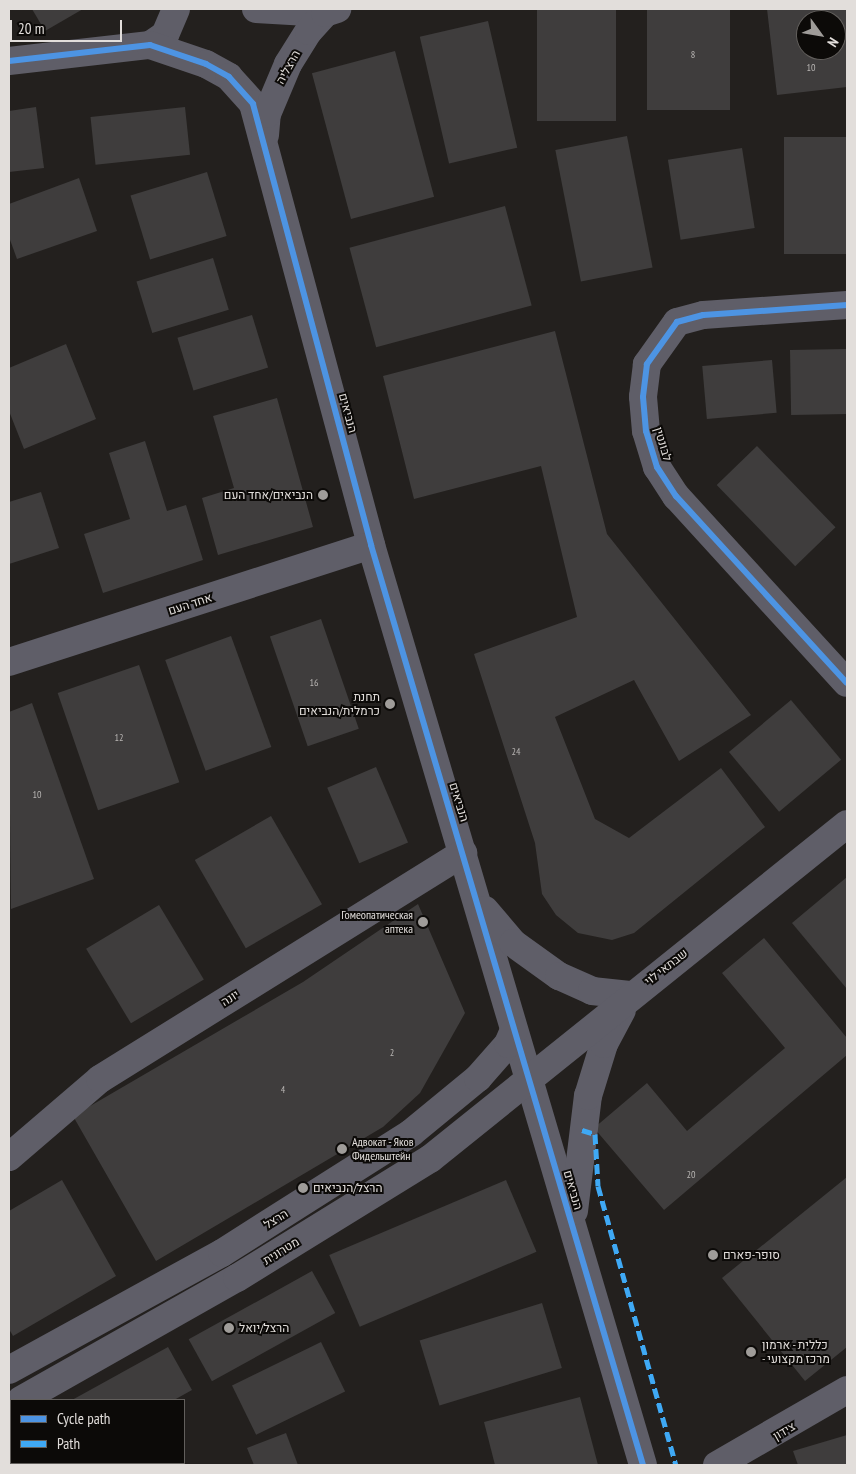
<!DOCTYPE html>
<meta charset="utf-8">
<style>
body{margin:0}
#map{position:relative;width:856px;height:1474px;overflow:hidden;background:#23201e;font-family:"PT Sans Narrow",Heebo,sans-serif}
div>[style]{position:absolute}
[style*='--x']{left:calc(var(--x)*1px);top:calc(var(--y)*1px);width:calc(var(--w)*1px);rotate:calc(var(--a)*1deg)}
.building>*{inset:0;background:#3f3d3d;transform-origin:0 0}
.minor>*{height:28px;margin:-14px;padding:0 14px;transform-origin:14px;border-radius:14px;background:#5f5e68}
.quiet>*{height:5px;margin-top:-2.5px;transform-origin:0;background:repeating-linear-gradient(90deg,#3fa9f5 0 10px,transparent 0 15px)}
.cycleway>*{height:6px;margin:-3px;padding:0 3px;transform-origin:3px;border-radius:3px;background:#4d94e3}
.dots>*{width:14px;height:14px;translate:-50% -50%;box-sizing:border-box;border:2px solid #0c0a08;border-radius:50%}
span{translate:-50% -50%;white-space:nowrap;text-align:center;line-height:1.15;-webkit-text-stroke:4px #0c0a08;paint-order:stroke}
.number-label{font-size:10px;color:#b9b6b4}
.number-label span{-webkit-text-stroke-width:0}
.street-label{font-size:12px;color:#e2dedb}
.poi-label{font-size:12px;color:#e2dedb}
.right{translate:-100% -50%;text-align:right}
.left{translate:0 -50%;text-align:left}
.frame{position:absolute;inset:0;border:10px solid #e2dedb;pointer-events:none}
.legend{position:absolute;left:10px;top:1399px;width:175px;height:65px;box-sizing:border-box;background:#0c0a08;border:1px solid #625f5c;margin:0;padding:6px 9px;list-style:none;font-size:15px;color:#e2dedb}
.legend li{display:flex;align-items:center;gap:10px;height:25px}
.legend b{width:25px;border:1px solid #625f5c}
.north{position:absolute;left:796px;top:10px;width:50px;height:50px;box-sizing:border-box;background:#0c0a08;border:1px solid #625f5c;border-radius:50%;rotate:122deg;font-size:14px;font-weight:700;line-height:20px;text-align:center;color:#e2dedb}
.north::after{content:'';display:block;margin:auto;width:18px;height:22px;background:#9f9c99;clip-path:polygon(50% 0,100% 100%,50% 72%,0 100%)}
.scale{position:absolute;left:10px;top:20px;width:112px;height:22px;box-sizing:border-box;border:2px solid #e2dedb;border-top:0;padding-left:6px;font-size:15px;line-height:18px;white-space:nowrap;color:#e2dedb;-webkit-text-stroke:4px #0c0a08;paint-order:stroke}
</style>
<div id="map">
<div class="building">
<i style="clip-path:polygon(32px 9px,83px 9px,45px 31px)"></i>
<i style="left:537px;top:9px;width:79px;height:112px"></i>
<i style="left:647px;top:9px;width:83px;height:101px"></i>
<i style="clip-path:polygon(evenodd,767px 9px,847px 9px,847px 87px,777px 95px,767px 9px,806px 20px,836px 20px,836px 50px,806px 50px,806px 20px)"></i>
<i style="left:488px;top:21px;width:130px;height:70px;rotate:77deg"></i>
<i style="left:395px;top:51px;width:151px;height:86px;rotate:75deg"></i>
<i style="clip-path:polygon(36px 107px,44px 168px,9px 172px,9px 111px)"></i>
<i style="left:185px;top:107px;width:48px;height:95px;rotate:84deg"></i>
<i style="left:627px;top:136px;width:134px;height:73px;rotate:79deg"></i>
<i style="left:847px;top:137px;width:117px;height:63px;rotate:90deg"></i>
<i style="left:742px;top:148px;width:81px;height:75px;rotate:81deg"></i>
<i style="left:207px;top:172px;width:67px;height:80px;rotate:73deg"></i>
<i style="clip-path:polygon(79px 178px,97px 231px,17px 259px,9px 237px,9px 204px)"></i>
<i style="left:505px;top:206px;width:103px;height:161px;rotate:75deg"></i>
<i style="left:213px;top:258px;width:54px;height:80px;rotate:73deg"></i>
<i style="left:252px;top:315px;width:55px;height:78px;rotate:73deg"></i>
<i style="clip-path:polygon(555px 331px,607px 534px,751px 715px,679px 761px,634px 680px,555px 717px,595px 819px,629px 838px,721px 768px,765px 827px,634px 933px,612px 940px,578px 933px,556px 915px,542px 894px,535px 843px,474px 654px,577px 617px,541px 466px,414px 499px,383px 376px)"></i>
<i style="clip-path:polygon(66px 344px,96px 419px,24px 449px,9px 411px,9px 368px)"></i>
<i style="left:846px;top:349px;width:65px;height:56px;rotate:89deg"></i>
<i style="left:772px;top:360px;width:53px;height:70px;rotate:85deg"></i>
<i style="clip-path:polygon(277px 398px,313px 527px,218px 555px,202px 498px,234px 488px,213px 416px)"></i>
<i style="clip-path:polygon(145px 441px,167px 511px,186px 505px,203px 560px,103px 593px,84px 534px,130px 519px,109px 453px)"></i>
<i style="left:757px;top:446px;width:113px;height:56px;rotate:46deg"></i>
<i style="clip-path:polygon(41px 492px,59px 548px,9px 564px,9px 502px)"></i>
<i style="left:321px;top:619px;width:116px;height:54px;rotate:71deg"></i>
<i style="left:231px;top:636px;width:118px;height:70px;rotate:70deg"></i>
<i style="left:139px;top:665px;width:124px;height:86px;rotate:71deg"></i>
<i style="left:791px;top:700px;width:78px;height:81px;rotate:50deg"></i>
<i style="clip-path:polygon(32px 703px,94px 879px,11px 909px,9px 712px)"></i>
<i style="left:376px;top:767px;width:82px;height:53px;rotate:67deg"></i>
<i style="left:271px;top:816px;width:102px;height:88px;rotate:60deg"></i>
<i style="clip-path:polygon(847px 877px,847px 989px,792px 923px)"></i>
<i style="clip-path:polygon(418px 904px,465px 1013px,420px 1093px,383px 1127px,156px 1261px,73px 1116px,303px 982px)"></i>
<i style="left:159px;top:905px;width:87px;height:85px;rotate:59deg"></i>
<i style="clip-path:polygon(764px 938px,847px 1038px,847px 1055px,664px 1210px,594px 1128px,647px 1083px,687px 1131px,785px 1048px,722px 973px)"></i>
<i style="clip-path:polygon(847px 1177px,847px 1347px,805px 1381px,722px 1278px)"></i>
<i style="clip-path:polygon(62px 1180px,116px 1276px,13px 1336px,9px 1329px,9px 1211px)"></i>
<i style="left:506px;top:1180px;width:78px;height:192px;rotate:67deg"></i>
<i style="left:312px;top:1271px;width:48px;height:141px;rotate:61deg"></i>
<i style="left:542px;top:1303px;width:68px;height:128px;rotate:73deg"></i>
<i style="left:321px;top:1342px;width:55px;height:99px;rotate:64deg"></i>
<i style="clip-path:polygon(168px 1347px,192px 1390px,174px 1400px,72px 1400px)"></i>
<i style="clip-path:polygon(580px 1397px,598px 1465px,495px 1465px,484px 1422px)"></i>
<i style="clip-path:polygon(286px 1433px,298px 1465px,254px 1465px,247px 1448px)"></i>
<i style="clip-path:polygon(847px 1435px,847px 1465px,798px 1465px,793px 1451px)"></i>
<i style="clip-path:polygon(11px 1449px,11px 1463px,61px 1465px,9px 1465px)"></i>
</div>
<div class="minor">
<i style="--x:256;--y:9;--w:69;--a:3.3"></i>
<i style="--x:150;--y:45;--w:18;--a:-34"></i>
<i style="--x:165;--y:35;--w:28;--a:-67"></i>
<i style="--x:9;--y:61;--w:142;--a:-6.5"></i>
<i style="--x:150;--y:45;--w:59;--a:18.7"></i>
<i style="--x:206;--y:64;--w:26;--a:29"></i>
<i style="--x:229;--y:77;--w:36;--a:48"></i>
<i style="--x:253;--y:104;--w:457;--a:75"></i>
<i style="--x:371;--y:545;--w:959;--a:73.53"></i>
<i style="--x:265;--y:135;--w:21;--a:-85"></i>
<i style="--x:267;--y:114;--w:54;--a:-67.2"></i>
<i style="--x:288;--y:64;--w:39;--a:-58"></i>
<i style="--x:309;--y:31;--w:24;--a:-48"></i>
<i style="--x:325;--y:13;--w:13;--a:-18"></i>
<i style="--x:847;--y:305;--w:144;--a:176"></i>
<i style="--x:703;--y:315;--w:27;--a:165"></i>
<i style="--x:677;--y:322;--w:52;--a:125.5"></i>
<i style="--x:647;--y:364;--w:33;--a:97"></i>
<i style="--x:643;--y:397;--w:34;--a:85"></i>
<i style="--x:646;--y:431;--w:38;--a:73"></i>
<i style="--x:657;--y:467;--w:35;--a:57"></i>
<i style="--x:676;--y:496;--w:253;--a:47.6"></i>
<i style="--x:9;--y:662;--w:380;--a:-17.9"></i>
<i style="--x:485;--y:910;--w:43;--a:49.7"></i>
<i style="--x:513;--y:943;--w:57;--a:35.7"></i>
<i style="--x:559;--y:976;--w:36;--a:24"></i>
<i style="--x:592;--y:991;--w:38;--a:6"></i>
<i style="--x:9;--y:1157;--w:120;--a:-40.6"></i>
<i style="--x:100;--y:1079;--w:428;--a:-31.9"></i>
<i style="--x:574;--y:1211;--w:116;--a:-83.1"></i>
<i style="--x:588;--y:1096;--w:54;--a:-72.9"></i>
<i style="--x:604;--y:1044;--w:38;--a:-62"></i>
<i style="--x:9;--y:1370;--w:243;--a:-28.8"></i>
<i style="--x:222;--y:1253;--w:224;--a:-32.4"></i>
<i style="--x:411;--y:1133;--w:87;--a:-39.4"></i>
<i style="--x:478;--y:1078;--w:45;--a:-48.6"></i>
<i style="--x:508;--y:1044;--w:15;--a:-67"></i>
<i style="--x:21;--y:1400;--w:248;--a:-29.5"></i>
<i style="--x:237;--y:1278;--w:227;--a:-31.7"></i>
<i style="--x:430;--y:1159;--w:535;--a:-38.78"></i>
<i style="--x:717;--y:1465;--w:150;--a:-30"></i>
</div>
<div class="quiet">
<i style="--x:582;--y:1130;--w:14;--a:17"></i>
<i style="--x:595;--y:1134;--w:52;--a:86.7"></i>
<i style="--x:598;--y:1186;--w:290;--a:74.4"></i>
</div>
<div class="cycleway">
<i style="--x:9;--y:61;--w:142;--a:-6.5"></i>
<i style="--x:150;--y:45;--w:59;--a:18.7"></i>
<i style="--x:206;--y:64;--w:26;--a:29"></i>
<i style="--x:229;--y:77;--w:36;--a:48"></i>
<i style="--x:253;--y:104;--w:457;--a:75"></i>
<i style="--x:371;--y:545;--w:959;--a:73.53"></i>
<i style="--x:847;--y:305;--w:144;--a:176"></i>
<i style="--x:703;--y:315;--w:27;--a:165"></i>
<i style="--x:677;--y:322;--w:52;--a:125.5"></i>
<i style="--x:647;--y:364;--w:33;--a:97"></i>
<i style="--x:643;--y:397;--w:34;--a:85"></i>
<i style="--x:646;--y:431;--w:38;--a:73"></i>
<i style="--x:657;--y:467;--w:35;--a:57"></i>
<i style="--x:676;--y:496;--w:253;--a:47.6"></i>
</div>
<div class="dots">
<i style="left:323px;top:495px;background:#9f9c99"></i>
<i style="left:390px;top:704px;background:#9f9c99"></i>
<i style="left:423px;top:922px;background:#9f9c99"></i>
<i style="left:342px;top:1149px;background:#9f9c99"></i>
<i style="left:303px;top:1188px;background:#9f9c99"></i>
<i style="left:713px;top:1255px;background:#9f9c99"></i>
<i style="left:229px;top:1328px;background:#9f9c99"></i>
<i style="left:751px;top:1352px;background:#9f9c99"></i>
</div>
<div class="number-label">
<span style="left:693px;top:55px">8</span>
<span style="left:811px;top:68px">10</span>
<span style="left:314px;top:683px">16</span>
<span style="left:119px;top:738px">12</span>
<span style="left:516px;top:752px">24</span>
<span style="left:37px;top:795px">10</span>
<span style="left:392px;top:1053px">2</span>
<span style="left:283px;top:1090px">4</span>
<span style="left:691px;top:1175px">20</span>
</div>
<div class="street-label">
<span style="left:288px;top:67px;rotate:-61deg">הרצליה</span>
<span style="left:348px;top:413px;rotate:75deg">הנביאים</span>
<span style="left:663px;top:444px;rotate:73deg">לבונטין</span>
<span style="left:190px;top:604px;rotate:-18deg">אחד העם</span>
<span style="left:459px;top:802px;rotate:73deg">הנביאים</span>
<span style="left:666px;top:967px;rotate:-38deg">שבתאי לוי</span>
<span style="left:230px;top:998px;rotate:-32deg">יונה</span>
<span style="left:573px;top:1190px;rotate:74deg">הנביאים</span>
<span style="left:276px;top:1219px;rotate:-32deg">הרצל</span>
<span style="left:281px;top:1251px;rotate:-32deg">מטרונית</span>
<span style="left:784px;top:1431px;rotate:-30deg">צידון</span>
</div>
<div class="poi-label">
<span class="right" style="left:313px;top:495px">הנביאים/אחד העם</span>
<span class="right" style="left:380px;top:704px">תחנת<br>כרמלית/הנביאים</span>
<span class="right" style="left:413px;top:922px">Гомеопатическая<br>аптека</span>
<span class="left" style="left:352px;top:1149px">Адвокат - Яков<br>Фидельштейн</span>
<span class="left" style="left:313px;top:1188px">הרצל/הנביאים</span>
<span class="left" style="left:723px;top:1255px">סופר-פארם</span>
<span class="left" style="left:239px;top:1328px">הרצל/יואל</span>
<span class="left" style="left:762px;top:1352px">כללית - ארמון<br>- מרכז מקצועי</span>
</div>
<div class="frame"></div>
<ul class="legend">
<li><b style="height:6px;background:#4d94e3"></b>Cycle path</li>
<li><b style="height:6px;background:#3fa9f5"></b>Path</li>
</ul>
<div class="north">N</div>
<div class="scale">20 m</div>
</div>
